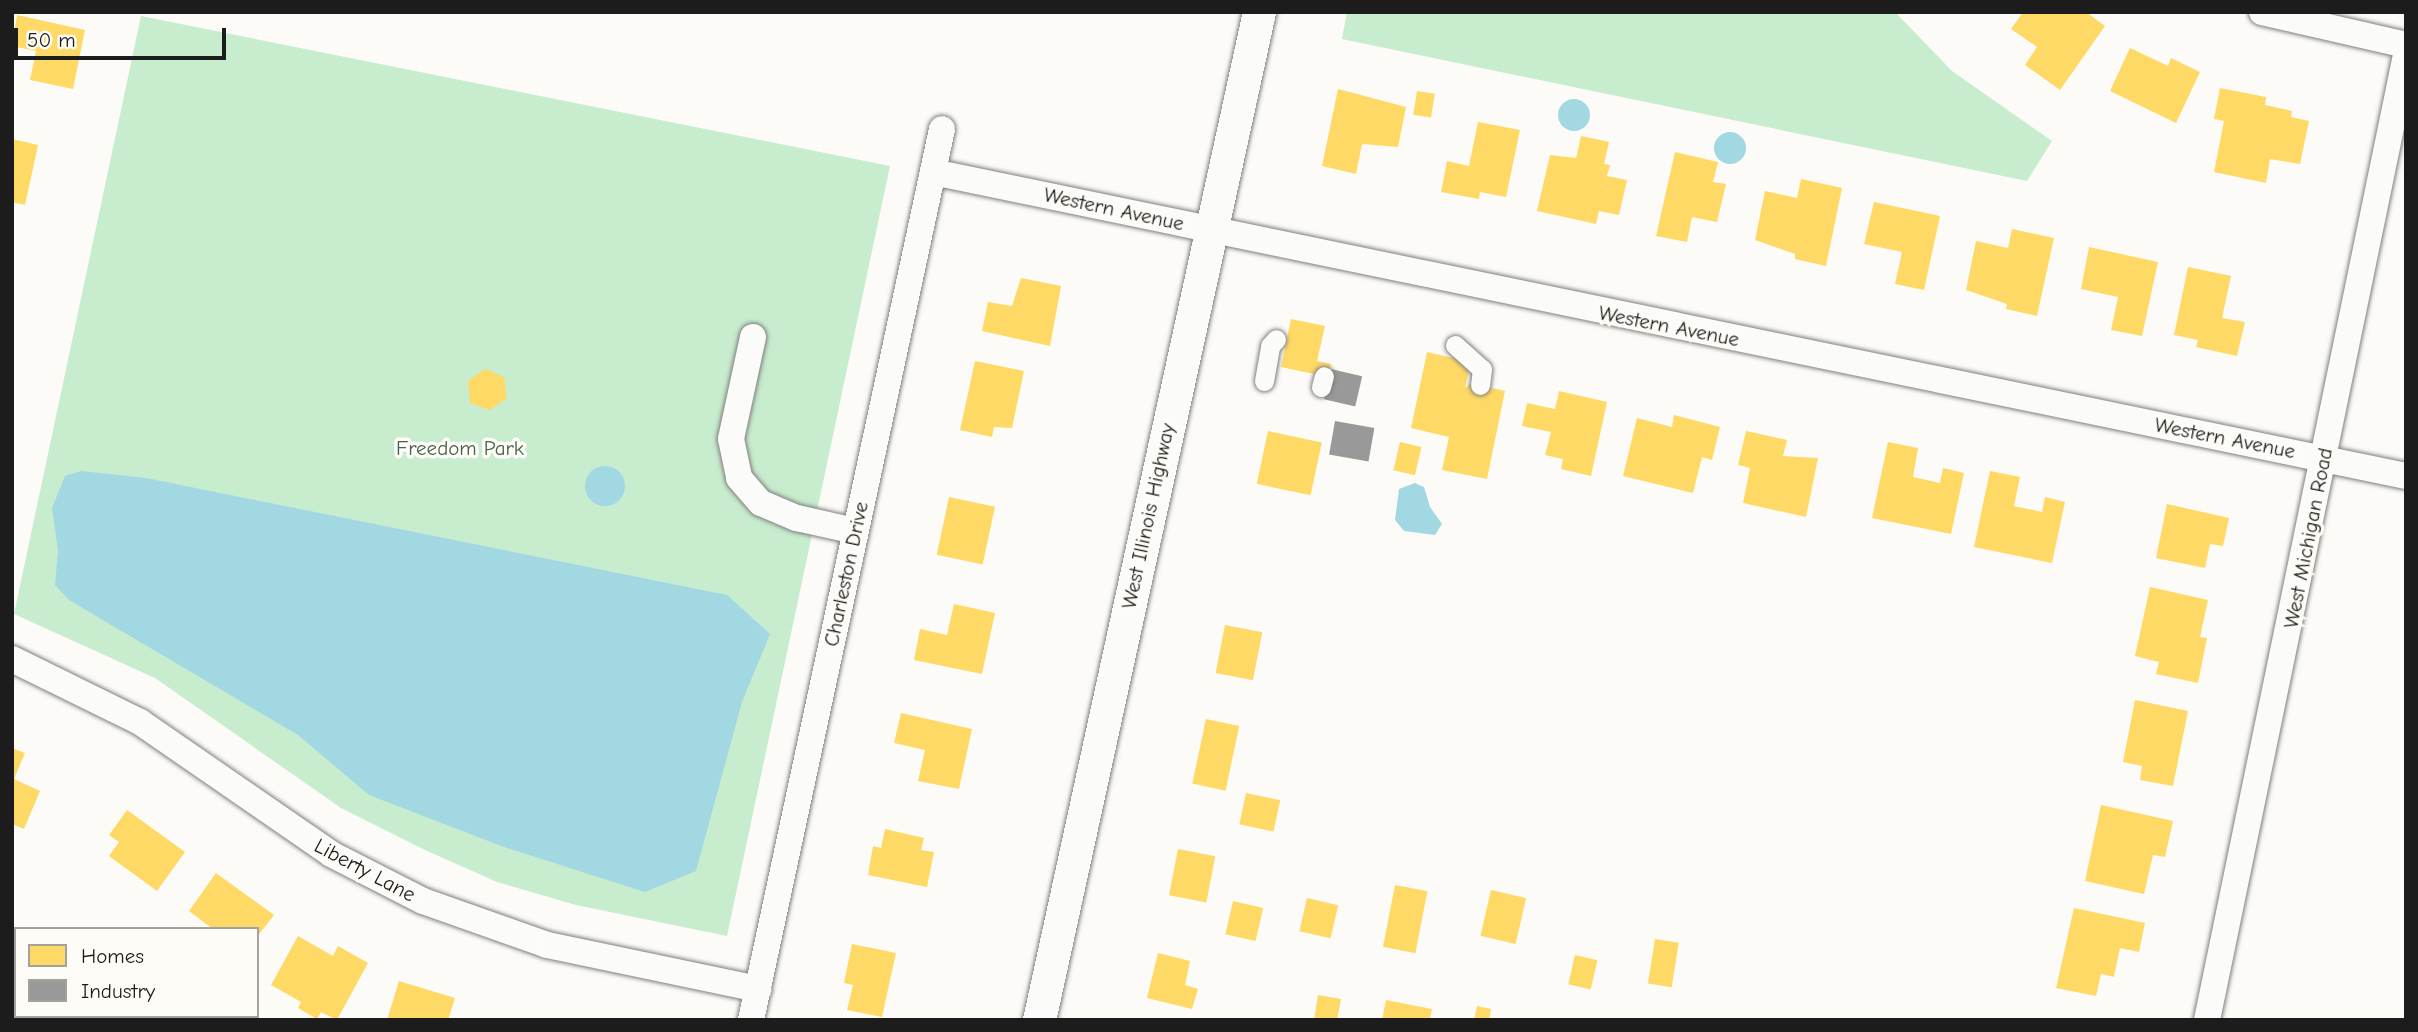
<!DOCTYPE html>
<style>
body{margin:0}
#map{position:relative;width:2418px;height:1032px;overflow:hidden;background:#fcfbf8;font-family:"Comic Neue",sans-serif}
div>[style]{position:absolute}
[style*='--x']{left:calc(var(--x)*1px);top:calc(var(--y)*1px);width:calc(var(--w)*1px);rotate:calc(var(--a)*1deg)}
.green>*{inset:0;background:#c7ecce}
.water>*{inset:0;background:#a1d8e2}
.round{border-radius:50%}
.homes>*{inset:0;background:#ffd966;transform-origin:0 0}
.industry>*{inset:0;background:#999;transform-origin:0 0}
.roads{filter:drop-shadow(0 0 2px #81807f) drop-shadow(0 0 2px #81807f)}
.pedestrian>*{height:19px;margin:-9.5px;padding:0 9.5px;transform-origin:9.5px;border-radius:9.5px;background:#fbfbf9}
.minor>*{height:26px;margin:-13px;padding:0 13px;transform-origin:13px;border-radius:13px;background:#fbfbf9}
.tertiary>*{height:33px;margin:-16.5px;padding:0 16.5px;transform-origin:16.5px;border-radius:16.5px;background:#fbfbf9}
span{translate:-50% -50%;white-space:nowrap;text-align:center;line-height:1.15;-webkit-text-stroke:7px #fdfcf7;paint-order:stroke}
.street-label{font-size:21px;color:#1c1c1c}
.park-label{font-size:21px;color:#48614e}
.frame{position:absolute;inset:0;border:14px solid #1c1c1c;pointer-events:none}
.legend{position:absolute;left:14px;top:927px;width:245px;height:91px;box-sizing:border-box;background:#fdfcf7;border:2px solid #a3a29f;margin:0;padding:9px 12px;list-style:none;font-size:21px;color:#1c1c1c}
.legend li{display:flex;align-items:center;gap:14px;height:35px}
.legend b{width:35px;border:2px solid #a3a29f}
.scale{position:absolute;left:14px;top:28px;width:212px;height:32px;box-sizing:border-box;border:4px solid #1c1c1c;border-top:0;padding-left:9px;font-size:21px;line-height:24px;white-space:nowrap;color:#1c1c1c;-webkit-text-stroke:5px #fdfcf7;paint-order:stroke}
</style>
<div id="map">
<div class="green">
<i style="clip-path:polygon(1347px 12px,1895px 12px,1952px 71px,2052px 141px,2027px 181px,1342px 39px)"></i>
<i style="clip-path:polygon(141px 16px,890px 166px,727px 936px,576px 905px,497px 882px,425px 850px,341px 808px,155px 678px,14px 614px)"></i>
</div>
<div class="water">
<i class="round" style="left:1558px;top:99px;width:32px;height:32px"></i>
<i class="round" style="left:1714px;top:132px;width:32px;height:32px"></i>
<i class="round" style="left:585px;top:466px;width:40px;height:40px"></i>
<i style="clip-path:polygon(81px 471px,146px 478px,727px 595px,770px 634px,742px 702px,696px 871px,645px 892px,504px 847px,369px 795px,298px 735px,69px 600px,55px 585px,58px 550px,52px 508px,65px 476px)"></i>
<i style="clip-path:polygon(1415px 483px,1424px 487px,1430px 507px,1442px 524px,1435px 535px,1404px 531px,1395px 520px,1399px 489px)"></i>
</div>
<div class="homes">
<i style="clip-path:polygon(2023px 12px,2086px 12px,2105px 26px,2060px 90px,2025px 65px,2037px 47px,2011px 29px)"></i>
<i style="clip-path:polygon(17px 15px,85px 30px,73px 89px,30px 80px,36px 51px,12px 46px)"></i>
<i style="clip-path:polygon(2130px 48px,2168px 66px,2171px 58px,2200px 72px,2176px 123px,2110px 91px)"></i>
<i style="clip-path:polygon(2220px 88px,2266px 97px,2265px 105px,2292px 111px,2291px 117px,2309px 121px,2300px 164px,2270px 159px,2266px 183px,2214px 172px,2224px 121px,2214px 119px)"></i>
<i style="clip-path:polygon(1338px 89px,1406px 107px,1398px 147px,1362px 144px,1356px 174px,1322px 166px)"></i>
<i style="left:1417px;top:91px;width:18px;height:24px;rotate:9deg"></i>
<i style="clip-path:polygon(1478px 122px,1520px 130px,1506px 197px,1480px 192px,1479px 199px,1441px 192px,1447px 161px,1469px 166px)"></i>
<i style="clip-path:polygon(1581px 136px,1609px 142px,1604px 164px,1610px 165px,1607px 176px,1627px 180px,1619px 215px,1599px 211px,1596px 224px,1537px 211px,1550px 155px,1576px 158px)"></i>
<i style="clip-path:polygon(12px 139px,38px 145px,25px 205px,12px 202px)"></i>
<i style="clip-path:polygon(1675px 152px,1718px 162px,1713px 182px,1726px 184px,1717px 222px,1692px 217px,1687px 242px,1656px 236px)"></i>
<i style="clip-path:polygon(1801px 179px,1842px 188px,1826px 266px,1795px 259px,1795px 254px,1755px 240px,1765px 191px,1797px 198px)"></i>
<i style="clip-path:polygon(1874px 202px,1940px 216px,1924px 290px,1895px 284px,1902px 252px,1864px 244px)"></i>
<i style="clip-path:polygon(2012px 229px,2054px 238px,2037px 316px,2006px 309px,2007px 304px,1966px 290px,1976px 241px,2008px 248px)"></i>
<i style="clip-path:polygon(2089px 247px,2158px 262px,2142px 336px,2111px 330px,2118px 297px,2081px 289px)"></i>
<i style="clip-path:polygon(2188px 267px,2231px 276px,2222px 318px,2245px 322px,2237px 356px,2196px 347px,2198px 340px,2174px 335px)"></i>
<i style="clip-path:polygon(1021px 278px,1061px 286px,1050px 346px,982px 331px,988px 302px,1012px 306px)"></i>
<i style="clip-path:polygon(1291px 319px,1325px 326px,1317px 361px,1331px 364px,1328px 377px,1281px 367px)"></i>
<i style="clip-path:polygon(1427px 352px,1471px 362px,1465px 388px,1471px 383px,1505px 391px,1487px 479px,1442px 470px,1449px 437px,1411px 428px)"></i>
<i style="clip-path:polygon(975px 361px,1024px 371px,1012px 428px,994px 427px,992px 437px,960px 430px)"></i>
<i style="clip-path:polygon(485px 369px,504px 377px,507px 398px,490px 410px,470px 403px,468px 381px)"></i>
<i style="clip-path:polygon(1559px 391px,1607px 402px,1591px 476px,1561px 469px,1563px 459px,1545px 455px,1551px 432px,1522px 426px,1527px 403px,1555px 409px)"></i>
<i style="clip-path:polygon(1674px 415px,1720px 427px,1712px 460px,1702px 457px,1693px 493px,1623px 476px,1637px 418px,1672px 427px)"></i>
<i style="left:1268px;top:431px;width:55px;height:54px;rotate:12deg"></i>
<i style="clip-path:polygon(1746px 431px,1787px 440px,1783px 456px,1818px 458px,1806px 517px,1743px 503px,1750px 468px,1738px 465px)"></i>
<i style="left:1400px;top:442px;width:22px;height:29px;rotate:13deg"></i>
<i style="clip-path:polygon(1888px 442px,1918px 448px,1913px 477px,1940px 483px,1943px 468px,1964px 473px,1951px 534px,1872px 518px)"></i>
<i style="clip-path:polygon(1990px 471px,2020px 477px,2014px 506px,2042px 512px,2045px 497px,2065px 502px,2052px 563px,1974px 547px)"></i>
<i style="left:949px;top:497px;width:47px;height:59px;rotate:12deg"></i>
<i style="clip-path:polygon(2167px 504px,2229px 518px,2223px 546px,2210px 544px,2205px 568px,2156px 558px)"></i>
<i style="clip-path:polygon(2150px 587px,2208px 600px,2200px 637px,2207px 638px,2198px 683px,2156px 674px,2159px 662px,2135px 656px)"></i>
<i style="clip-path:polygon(954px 604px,995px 613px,982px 674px,914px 660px,920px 629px,947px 635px)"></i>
<i style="left:1225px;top:625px;width:38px;height:49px;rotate:11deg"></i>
<i style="clip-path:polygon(2135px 700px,2188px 711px,2173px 786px,2140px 780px,2142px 766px,2123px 762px)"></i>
<i style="clip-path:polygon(901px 713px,972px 729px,959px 789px,918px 781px,925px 750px,894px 743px)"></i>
<i style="left:1206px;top:719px;width:34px;height:66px;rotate:12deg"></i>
<i style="clip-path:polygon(12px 748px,25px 753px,14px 779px,40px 791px,24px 829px,12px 824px)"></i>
<i style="left:1246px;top:793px;width:35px;height:32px;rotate:12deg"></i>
<i style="clip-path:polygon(2101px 805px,2173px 821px,2165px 857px,2153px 855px,2144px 894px,2085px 881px)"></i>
<i style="clip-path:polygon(127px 810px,185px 852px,157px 891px,109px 856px,119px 842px,109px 835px)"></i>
<i style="clip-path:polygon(885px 829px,924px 838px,921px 850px,934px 852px,927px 887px,868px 875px,873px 846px,881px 848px)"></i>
<i style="left:1178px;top:849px;width:38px;height:47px;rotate:11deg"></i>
<i style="clip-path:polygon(216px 873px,274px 915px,257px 937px,257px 929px,213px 929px,189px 911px)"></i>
<i style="left:1395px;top:885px;width:33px;height:63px;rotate:11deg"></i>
<i style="left:1491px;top:890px;width:36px;height:47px;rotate:13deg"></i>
<i style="left:1307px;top:898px;width:32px;height:34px;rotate:13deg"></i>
<i style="left:1233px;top:901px;width:31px;height:34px;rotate:13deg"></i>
<i style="clip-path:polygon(2074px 908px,2145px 923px,2139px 952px,2120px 948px,2114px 977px,2101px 974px,2096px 996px,2056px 988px)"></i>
<i style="clip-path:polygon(298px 936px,333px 956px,338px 946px,368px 963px,337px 1020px,321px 1012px,317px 1019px,298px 1008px,301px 1002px,271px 985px)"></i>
<i style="left:1655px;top:939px;width:24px;height:45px;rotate:9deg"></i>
<i style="clip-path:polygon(852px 944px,896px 953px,882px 1017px,847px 1010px,853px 985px,844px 983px)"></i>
<i style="clip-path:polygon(1158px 953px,1190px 961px,1185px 985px,1198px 989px,1192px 1009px,1147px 998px)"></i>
<i style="left:1575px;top:955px;width:23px;height:30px;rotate:13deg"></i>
<i style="clip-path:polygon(399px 981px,455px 998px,448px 1020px,387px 1020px)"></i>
<i style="clip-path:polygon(1318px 995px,1341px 999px,1337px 1020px,1314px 1020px)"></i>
<i style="clip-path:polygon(1386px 1000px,1432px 1009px,1430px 1020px,1382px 1020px)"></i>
<i style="clip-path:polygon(1477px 1006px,1491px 1009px,1489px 1020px,1474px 1020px)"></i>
</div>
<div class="industry">
<i style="left:1331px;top:369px;width:32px;height:31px;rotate:13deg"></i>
<i style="left:1335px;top:421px;width:40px;height:34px;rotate:10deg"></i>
</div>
<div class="roads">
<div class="pedestrian">
<i style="--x:1455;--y:345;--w:36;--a:42"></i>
<i style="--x:1482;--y:369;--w:16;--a:97"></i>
<i style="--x:1264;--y:381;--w:36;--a:-80"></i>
<i style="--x:1270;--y:346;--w:9;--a:-49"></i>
<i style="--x:1321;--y:387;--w:11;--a:-75"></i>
</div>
<div class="minor">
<i style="--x:2262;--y:12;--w:148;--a:12.9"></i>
<i style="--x:933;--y:172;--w:1504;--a:11.66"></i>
<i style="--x:753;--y:337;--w:104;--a:102.2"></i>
<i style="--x:731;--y:439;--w:40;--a:78"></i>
<i style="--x:739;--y:478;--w:33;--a:49"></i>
<i style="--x:761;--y:503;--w:39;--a:23"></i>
<i style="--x:797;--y:518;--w:59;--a:12.6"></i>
<i style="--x:12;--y:659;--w:143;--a:26.2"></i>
<i style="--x:140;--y:722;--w:232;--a:34.6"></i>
<i style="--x:331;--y:854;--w:103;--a:27.1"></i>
<i style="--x:423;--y:901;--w:132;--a:19.5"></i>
<i style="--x:547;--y:945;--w:216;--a:11.8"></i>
<i style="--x:751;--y:1020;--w:911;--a:-77.9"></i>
<i style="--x:2207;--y:1020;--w:985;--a:-78.35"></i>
</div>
<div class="tertiary">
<i style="--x:1039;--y:1020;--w:1032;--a:-77.69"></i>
</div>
</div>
<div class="street-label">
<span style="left:1114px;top:209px;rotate:12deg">Western Avenue</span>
<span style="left:1669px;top:326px;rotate:11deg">Western Avenue</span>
<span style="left:2225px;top:438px;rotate:11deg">Western Avenue</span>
<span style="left:1148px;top:516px;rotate:-78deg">West Illinois Highway</span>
<span style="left:2308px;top:538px;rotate:-79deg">West Michigan Road</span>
<span style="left:846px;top:574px;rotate:-78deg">Charleston Drive</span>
<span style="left:365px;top:870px;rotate:28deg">Liberty Lane</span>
</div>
<div class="park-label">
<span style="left:460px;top:448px">Freedom Park</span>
</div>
<div class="frame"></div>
<ul class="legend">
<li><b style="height:19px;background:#ffd966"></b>Homes</li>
<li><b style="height:19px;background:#999"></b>Industry</li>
</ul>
<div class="scale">50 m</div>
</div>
